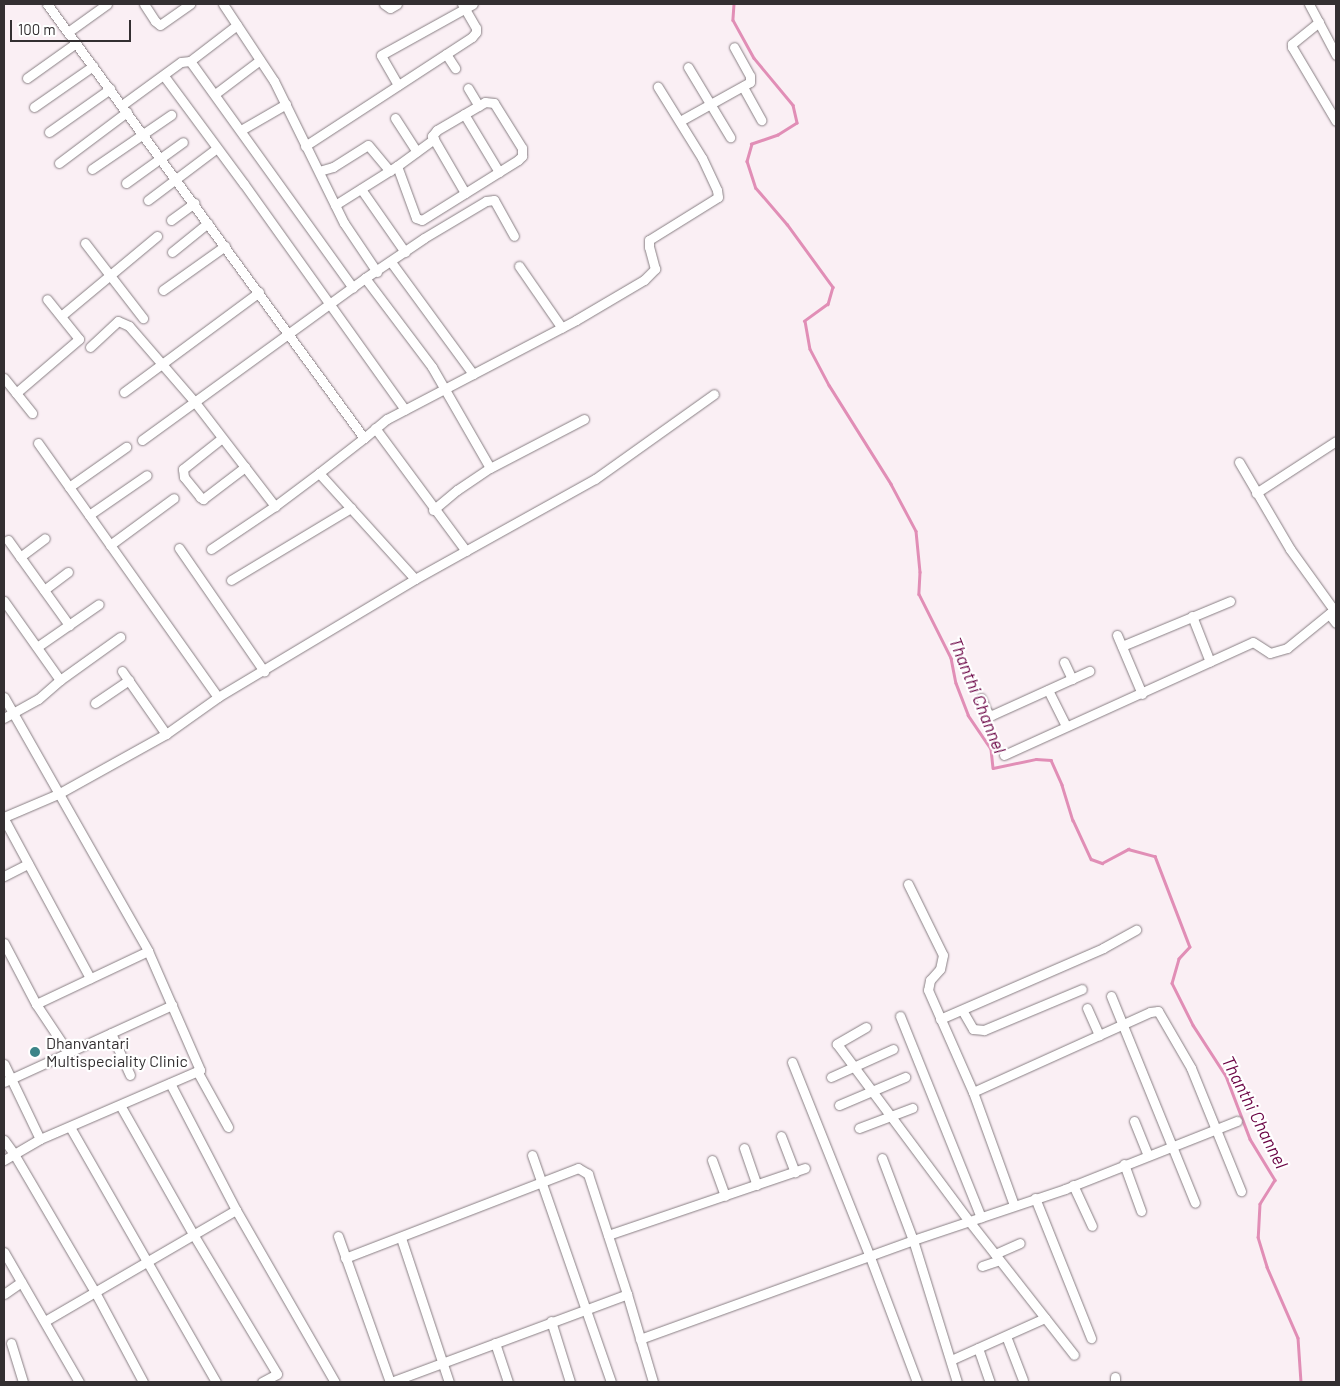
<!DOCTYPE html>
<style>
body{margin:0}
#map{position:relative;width:1340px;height:1386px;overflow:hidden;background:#faeff4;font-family:Barlow,sans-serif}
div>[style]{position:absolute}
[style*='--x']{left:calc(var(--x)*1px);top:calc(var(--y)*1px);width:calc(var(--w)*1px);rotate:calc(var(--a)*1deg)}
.stream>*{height:2.5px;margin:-1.25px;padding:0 1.25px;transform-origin:1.25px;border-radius:1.25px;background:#e18eb6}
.roads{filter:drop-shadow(0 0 1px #887f83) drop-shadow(0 0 1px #887f83)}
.street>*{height:9px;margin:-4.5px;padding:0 4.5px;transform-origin:4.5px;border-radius:4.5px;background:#fff}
.dots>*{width:14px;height:14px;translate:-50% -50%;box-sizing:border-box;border:2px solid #fff;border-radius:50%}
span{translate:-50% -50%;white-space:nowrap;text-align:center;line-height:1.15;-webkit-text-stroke:4.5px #fff;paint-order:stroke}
.poi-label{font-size:16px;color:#332f31}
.left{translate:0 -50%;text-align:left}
.water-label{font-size:18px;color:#6a0344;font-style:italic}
.frame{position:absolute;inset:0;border:5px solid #332f31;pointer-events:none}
.scale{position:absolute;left:10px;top:20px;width:121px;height:22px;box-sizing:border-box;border:2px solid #332f31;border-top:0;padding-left:6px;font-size:15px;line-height:18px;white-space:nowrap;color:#332f31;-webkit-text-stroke:4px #fff;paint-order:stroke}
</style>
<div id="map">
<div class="stream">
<i style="--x:734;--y:4;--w:16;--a:94"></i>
<i style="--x:733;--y:20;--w:43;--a:61.1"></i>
<i style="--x:754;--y:58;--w:61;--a:50.3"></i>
<i style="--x:793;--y:105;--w:18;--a:77"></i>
<i style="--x:797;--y:123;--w:22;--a:148"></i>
<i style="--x:778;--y:135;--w:28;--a:161"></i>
<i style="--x:752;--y:144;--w:18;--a:106"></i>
<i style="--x:747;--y:161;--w:28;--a:72"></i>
<i style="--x:756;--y:188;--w:48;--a:49.3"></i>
<i style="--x:787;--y:224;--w:78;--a:53.9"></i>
<i style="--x:833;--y:287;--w:18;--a:106"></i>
<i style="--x:828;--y:304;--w:29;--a:144"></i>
<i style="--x:805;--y:321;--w:28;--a:80"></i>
<i style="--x:810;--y:349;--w:41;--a:62.2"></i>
<i style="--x:829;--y:385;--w:117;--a:57.9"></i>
<i style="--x:891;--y:484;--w:53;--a:62"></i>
<i style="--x:916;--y:531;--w:41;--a:84.4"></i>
<i style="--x:920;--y:572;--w:22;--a:93"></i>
<i style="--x:919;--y:594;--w:72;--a:63.4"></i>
<i style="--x:951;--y:658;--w:25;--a:79"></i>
<i style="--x:956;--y:683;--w:34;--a:69"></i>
<i style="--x:968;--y:715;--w:41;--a:55.9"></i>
<i style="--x:991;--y:749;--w:19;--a:84"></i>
<i style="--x:993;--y:768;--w:44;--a:-11.8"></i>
<i style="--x:1036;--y:759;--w:15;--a:4"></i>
<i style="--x:1051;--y:760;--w:27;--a:66"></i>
<i style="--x:1062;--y:785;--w:37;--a:73"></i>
<i style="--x:1073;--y:820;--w:43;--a:65.2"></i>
<i style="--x:1091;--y:859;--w:12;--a:20"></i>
<i style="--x:1102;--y:863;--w:30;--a:-28"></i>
<i style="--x:1128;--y:849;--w:28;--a:15"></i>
<i style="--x:1155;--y:856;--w:97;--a:69"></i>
<i style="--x:1190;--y:947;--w:16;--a:133"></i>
<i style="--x:1179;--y:959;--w:25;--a:106"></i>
<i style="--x:1172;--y:983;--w:47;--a:63.4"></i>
<i style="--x:1193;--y:1025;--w:61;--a:57.1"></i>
<i style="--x:1226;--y:1076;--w:67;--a:69.1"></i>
<i style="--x:1250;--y:1139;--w:48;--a:58.6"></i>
<i style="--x:1275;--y:1180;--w:28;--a:122"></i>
<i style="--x:1260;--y:1204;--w:33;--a:93"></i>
<i style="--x:1258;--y:1237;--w:31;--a:73"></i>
<i style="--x:1267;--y:1267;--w:77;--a:66.4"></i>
<i style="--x:1298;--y:1338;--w:44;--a:86.1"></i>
</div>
<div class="roads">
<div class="street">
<i style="--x:144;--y:4;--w:20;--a:57"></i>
<i style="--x:155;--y:21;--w:6;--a:39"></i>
<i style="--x:160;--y:25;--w:37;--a:-35"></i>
<i style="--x:223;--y:4;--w:92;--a:56.5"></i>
<i style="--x:274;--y:81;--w:158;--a:63.8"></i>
<i style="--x:344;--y:223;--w:59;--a:56"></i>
<i style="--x:384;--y:4;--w:7;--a:34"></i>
<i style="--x:390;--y:8;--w:8;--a:-30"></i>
<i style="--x:1309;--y:4;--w:58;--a:62.1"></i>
<i style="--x:1319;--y:22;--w:35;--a:141"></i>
<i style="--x:1292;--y:44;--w:3;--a:90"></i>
<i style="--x:1292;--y:47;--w:86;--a:59.3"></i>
<i style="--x:68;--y:32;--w:48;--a:-35.7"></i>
<i style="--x:446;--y:54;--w:17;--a:57"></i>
<i style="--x:190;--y:61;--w:59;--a:-37.5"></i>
<i style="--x:688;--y:67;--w:82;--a:59"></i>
<i style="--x:164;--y:76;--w:134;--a:53.5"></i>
<i style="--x:244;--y:184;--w:277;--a:54.5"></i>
<i style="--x:27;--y:78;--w:60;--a:-35.5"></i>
<i style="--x:398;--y:85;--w:34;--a:-120"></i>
<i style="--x:381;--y:55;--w:105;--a:-29"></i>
<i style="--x:743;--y:87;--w:38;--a:61"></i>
<i style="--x:468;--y:88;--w:21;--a:59"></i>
<i style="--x:215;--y:94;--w:56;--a:-37.1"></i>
<i style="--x:122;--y:105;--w:73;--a:-36.1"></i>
<i style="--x:181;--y:62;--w:9;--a:-6"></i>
<i style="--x:190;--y:61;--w:279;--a:54.3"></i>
<i style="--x:34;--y:107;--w:72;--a:-34.8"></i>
<i style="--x:464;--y:114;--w:68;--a:58.9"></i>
<i style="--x:395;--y:118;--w:40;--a:57.1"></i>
<i style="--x:680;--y:121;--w:80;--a:-29.1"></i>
<i style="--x:750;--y:82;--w:6;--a:-90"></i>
<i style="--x:750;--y:76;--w:33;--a:-119"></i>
<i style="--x:241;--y:130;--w:52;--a:-30"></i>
<i style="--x:49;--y:132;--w:75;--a:-35.2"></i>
<i style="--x:305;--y:146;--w:199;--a:-33.1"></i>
<i style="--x:472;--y:37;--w:6;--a:-51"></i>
<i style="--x:476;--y:32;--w:4;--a:-90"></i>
<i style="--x:476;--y:28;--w:28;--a:-120"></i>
<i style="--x:59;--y:163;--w:85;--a:-36.9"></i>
<i style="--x:397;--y:166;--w:55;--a:69.9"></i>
<i style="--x:416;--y:218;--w:6;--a:18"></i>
<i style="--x:422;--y:220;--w:113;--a:-32"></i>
<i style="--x:518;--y:160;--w:6;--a:-45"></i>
<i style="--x:522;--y:156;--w:8;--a:-90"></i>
<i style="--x:522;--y:148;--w:53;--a:-121.9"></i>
<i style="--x:494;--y:103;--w:9;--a:-174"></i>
<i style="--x:485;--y:102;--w:56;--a:149.7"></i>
<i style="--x:437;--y:130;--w:8;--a:130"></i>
<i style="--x:432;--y:136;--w:66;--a:59.9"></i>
<i style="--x:92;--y:169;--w:96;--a:-34.4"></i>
<i style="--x:319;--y:171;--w:15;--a:-16"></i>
<i style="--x:333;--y:167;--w:41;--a:-32.2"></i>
<i style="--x:368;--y:145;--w:34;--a:50"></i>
<i style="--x:126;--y:183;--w:70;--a:-35.7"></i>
<i style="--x:361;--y:189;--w:77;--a:55.1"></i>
<i style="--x:148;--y:200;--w:86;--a:-37"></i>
<i style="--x:335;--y:205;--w:73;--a:-32.2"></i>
<i style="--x:397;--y:166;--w:46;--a:-36.1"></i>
<i style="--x:171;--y:220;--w:29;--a:-36"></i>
<i style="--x:85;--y:243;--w:95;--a:52.3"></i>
<i style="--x:172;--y:252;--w:46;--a:-38.9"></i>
<i style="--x:391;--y:262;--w:139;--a:53.8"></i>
<i style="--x:519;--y:266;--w:75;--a:55.3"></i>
<i style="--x:365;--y:278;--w:111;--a:53"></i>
<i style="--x:432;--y:367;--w:116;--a:60.1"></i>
<i style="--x:163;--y:290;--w:76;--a:-35.4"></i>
<i style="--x:61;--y:316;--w:125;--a:-39.8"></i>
<i style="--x:90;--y:347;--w:38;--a:-43"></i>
<i style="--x:118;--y:321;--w:12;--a:24"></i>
<i style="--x:129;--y:326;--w:99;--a:49.1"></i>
<i style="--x:194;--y:401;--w:133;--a:52.4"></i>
<i style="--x:4;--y:378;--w:45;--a:51.3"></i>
<i style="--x:124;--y:392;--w:168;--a:-36.5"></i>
<i style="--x:16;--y:393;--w:83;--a:-40.6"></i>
<i style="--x:79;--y:339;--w:51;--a:-128.7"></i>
<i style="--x:375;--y:428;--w:153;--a:53.5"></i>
<i style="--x:222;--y:438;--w:50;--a:141.5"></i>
<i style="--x:183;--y:469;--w:8;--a:83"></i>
<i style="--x:184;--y:477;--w:26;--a:51"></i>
<i style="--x:200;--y:497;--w:4;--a:34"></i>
<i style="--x:203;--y:499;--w:53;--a:-37.3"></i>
<i style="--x:364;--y:438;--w:30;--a:-40"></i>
<i style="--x:387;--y:419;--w:213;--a:-27.6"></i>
<i style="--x:576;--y:320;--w:79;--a:-30.5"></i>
<i style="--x:644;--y:280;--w:16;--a:-45"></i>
<i style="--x:655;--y:269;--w:23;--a:-105"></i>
<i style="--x:649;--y:247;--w:7;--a:-90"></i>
<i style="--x:649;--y:240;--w:81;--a:-31.9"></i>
<i style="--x:718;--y:197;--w:7;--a:-98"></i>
<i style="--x:717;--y:190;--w:35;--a:-115"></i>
<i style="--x:702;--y:158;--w:84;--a:-121.8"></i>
<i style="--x:142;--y:440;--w:276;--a:-36"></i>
<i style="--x:365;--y:278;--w:71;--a:-34.1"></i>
<i style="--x:424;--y:238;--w:72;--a:-30.8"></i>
<i style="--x:486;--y:201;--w:8;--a:-7"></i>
<i style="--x:494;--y:200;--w:41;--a:60.9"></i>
<i style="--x:38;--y:443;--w:311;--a:54.7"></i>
<i style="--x:1239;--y:462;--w:101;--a:59.6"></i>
<i style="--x:1290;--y:549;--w:75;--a:54.2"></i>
<i style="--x:69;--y:487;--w:70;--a:-35.1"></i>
<i style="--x:1256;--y:493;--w:95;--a:-33"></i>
<i style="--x:433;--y:510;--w:31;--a:-40"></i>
<i style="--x:457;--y:490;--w:40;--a:-34"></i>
<i style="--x:490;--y:468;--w:106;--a:-27.5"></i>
<i style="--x:89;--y:515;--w:70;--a:-34.6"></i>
<i style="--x:8;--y:540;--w:105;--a:54.3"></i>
<i style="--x:110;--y:545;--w:79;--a:-36.3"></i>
<i style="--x:179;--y:548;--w:150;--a:55.4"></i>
<i style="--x:211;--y:549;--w:77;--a:-33.9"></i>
<i style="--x:275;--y:506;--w:55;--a:-36.9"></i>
<i style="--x:20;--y:557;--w:31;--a:-37"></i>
<i style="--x:415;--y:579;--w:206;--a:-29.1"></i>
<i style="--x:595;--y:479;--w:146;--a:-35.5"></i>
<i style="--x:231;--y:580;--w:140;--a:-31"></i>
<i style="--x:44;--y:590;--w:30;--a:-37"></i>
<i style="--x:4;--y:601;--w:97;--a:54.7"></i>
<i style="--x:60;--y:680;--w:29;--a:139"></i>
<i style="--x:38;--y:699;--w:39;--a:151"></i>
<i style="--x:1329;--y:614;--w:11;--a:52"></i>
<i style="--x:1192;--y:616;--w:49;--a:68.6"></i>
<i style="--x:1117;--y:635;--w:64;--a:67"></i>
<i style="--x:1122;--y:646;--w:117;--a:-22.6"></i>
<i style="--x:37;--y:647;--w:75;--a:-34.7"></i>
<i style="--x:1064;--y:662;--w:19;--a:65"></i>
<i style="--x:122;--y:671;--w:77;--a:55.1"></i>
<i style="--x:60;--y:680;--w:74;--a:-35.6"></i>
<i style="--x:1048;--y:690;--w:40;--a:63.4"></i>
<i style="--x:4;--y:697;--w:292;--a:60.4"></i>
<i style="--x:148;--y:951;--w:130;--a:66.4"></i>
<i style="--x:200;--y:1070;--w:174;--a:156.7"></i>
<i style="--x:40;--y:1139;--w:42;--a:149.7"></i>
<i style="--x:981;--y:698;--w:17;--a:66"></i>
<i style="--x:988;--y:714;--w:4;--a:14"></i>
<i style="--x:992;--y:715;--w:107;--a:-24.4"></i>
<i style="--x:95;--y:703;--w:41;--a:-34.1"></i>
<i style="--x:1004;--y:755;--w:273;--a:-24.4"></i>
<i style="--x:1253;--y:642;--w:20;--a:33"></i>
<i style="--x:1270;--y:653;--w:18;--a:-16"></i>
<i style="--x:1287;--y:648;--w:63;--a:-39.2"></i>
<i style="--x:4;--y:817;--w:59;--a:-23.1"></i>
<i style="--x:58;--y:794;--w:124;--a:-29.1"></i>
<i style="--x:166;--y:734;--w:64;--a:-35.4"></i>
<i style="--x:218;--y:697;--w:230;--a:-30.9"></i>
<i style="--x:415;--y:579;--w:143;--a:-132.2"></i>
<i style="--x:319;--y:473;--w:57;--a:-37.9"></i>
<i style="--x:364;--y:438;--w:537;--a:-126.14"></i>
<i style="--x:4;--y:819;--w:181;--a:61.6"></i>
<i style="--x:4;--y:876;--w:27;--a:-27"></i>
<i style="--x:908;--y:884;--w:79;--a:63.8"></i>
<i style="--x:943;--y:955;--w:14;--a:102"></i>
<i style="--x:940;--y:969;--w:15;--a:132"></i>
<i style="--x:930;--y:980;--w:10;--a:101"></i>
<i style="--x:928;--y:990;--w:111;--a:66.2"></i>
<i style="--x:973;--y:1092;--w:120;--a:70.1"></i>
<i style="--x:4;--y:943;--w:69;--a:62.3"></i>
<i style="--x:36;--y:1004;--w:58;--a:56.3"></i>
<i style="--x:1111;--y:996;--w:223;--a:67.9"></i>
<i style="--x:36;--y:1004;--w:124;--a:-25.3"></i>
<i style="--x:1087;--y:1008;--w:30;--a:66"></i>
<i style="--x:962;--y:1010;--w:22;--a:60"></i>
<i style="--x:973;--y:1029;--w:11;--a:5"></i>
<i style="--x:984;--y:1030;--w:106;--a:-22.7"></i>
<i style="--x:900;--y:1016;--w:217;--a:68.1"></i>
<i style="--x:940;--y:1019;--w:178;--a:-23.5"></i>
<i style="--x:1103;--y:948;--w:38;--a:-29"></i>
<i style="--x:866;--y:1027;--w:34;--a:150"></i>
<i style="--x:837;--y:1044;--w:221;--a:53.3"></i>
<i style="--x:969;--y:1221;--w:170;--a:51.9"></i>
<i style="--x:111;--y:1033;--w:46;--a:65.7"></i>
<i style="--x:792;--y:1062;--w:210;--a:68.2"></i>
<i style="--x:870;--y:1257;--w:134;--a:69.4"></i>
<i style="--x:4;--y:1064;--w:83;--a:64.4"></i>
<i style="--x:197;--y:1071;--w:64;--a:61"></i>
<i style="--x:831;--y:1077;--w:68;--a:-24.3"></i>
<i style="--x:4;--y:1082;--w:185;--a:-24.6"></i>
<i style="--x:973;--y:1092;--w:194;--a:-24.3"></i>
<i style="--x:1150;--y:1012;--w:8;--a:-7"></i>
<i style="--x:1158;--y:1011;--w:66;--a:59.9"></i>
<i style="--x:1191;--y:1068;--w:133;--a:67.9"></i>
<i style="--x:120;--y:1105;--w:148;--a:60.5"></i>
<i style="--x:193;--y:1234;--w:163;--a:59"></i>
<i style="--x:277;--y:1374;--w:17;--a:152"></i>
<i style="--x:839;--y:1105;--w:72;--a:-23"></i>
<i style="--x:1134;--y:1121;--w:37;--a:68"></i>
<i style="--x:70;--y:1127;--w:294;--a:60.2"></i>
<i style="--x:859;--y:1128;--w:57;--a:-20.7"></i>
<i style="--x:781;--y:1136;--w:39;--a:69"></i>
<i style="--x:4;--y:1140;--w:17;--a:54"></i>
<i style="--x:14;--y:1154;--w:160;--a:59.6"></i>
<i style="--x:95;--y:1292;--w:102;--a:61.9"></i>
<i style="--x:744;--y:1148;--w:39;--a:71"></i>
<i style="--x:532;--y:1155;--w:240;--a:70.8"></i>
<i style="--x:882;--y:1158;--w:88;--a:69.3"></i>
<i style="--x:913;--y:1240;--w:149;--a:72.8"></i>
<i style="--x:712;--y:1160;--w:38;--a:70"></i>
<i style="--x:1124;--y:1164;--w:50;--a:70.1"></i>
<i style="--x:1073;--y:1185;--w:45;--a:65.1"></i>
<i style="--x:1035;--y:1198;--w:151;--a:68.2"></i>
<i style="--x:236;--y:1210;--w:198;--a:60.1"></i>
<i style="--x:608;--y:1235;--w:208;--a:-18.8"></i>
<i style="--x:338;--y:1236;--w:155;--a:70.4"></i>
<i style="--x:401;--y:1238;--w:152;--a:71.6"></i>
<i style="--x:4;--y:1252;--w:150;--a:60"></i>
<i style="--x:995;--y:1254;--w:27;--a:-24"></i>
<i style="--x:345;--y:1258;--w:250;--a:-21.1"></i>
<i style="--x:578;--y:1168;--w:12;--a:31"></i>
<i style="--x:588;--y:1174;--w:126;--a:72"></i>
<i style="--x:982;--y:1266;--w:18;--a:-19"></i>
<i style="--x:4;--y:1294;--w:21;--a:-35"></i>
<i style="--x:45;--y:1321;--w:221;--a:-30.2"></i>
<i style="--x:236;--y:1210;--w:143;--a:-117.5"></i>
<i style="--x:551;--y:1321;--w:64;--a:72.7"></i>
<i style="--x:1006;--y:1336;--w:47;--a:68.9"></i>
<i style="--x:640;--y:1339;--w:290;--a:-19.9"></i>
<i style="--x:913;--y:1240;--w:160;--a:-18.5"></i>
<i style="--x:1065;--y:1189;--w:185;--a:-21.6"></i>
<i style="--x:11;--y:1343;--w:41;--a:72.9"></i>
<i style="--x:495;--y:1343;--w:41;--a:71.6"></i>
<i style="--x:978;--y:1348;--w:36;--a:71"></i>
<i style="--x:951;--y:1360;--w:103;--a:-24.1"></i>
<i style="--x:1115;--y:1377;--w:5;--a:90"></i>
<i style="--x:391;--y:1382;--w:252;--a:-20.4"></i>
<i style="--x:627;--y:1294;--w:92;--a:73.5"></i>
</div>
</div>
<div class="dots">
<i style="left:35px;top:1052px;background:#3c8488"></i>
</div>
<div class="poi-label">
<span class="left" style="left:46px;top:1052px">Dhanvantari<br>Multispeciality Clinic</span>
</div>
<div class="water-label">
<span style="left:978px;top:695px;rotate:68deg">Thanthi Channel</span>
<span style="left:1255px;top:1112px;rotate:63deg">Thanthi Channel</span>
</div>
<div class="frame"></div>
<div class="scale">100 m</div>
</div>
